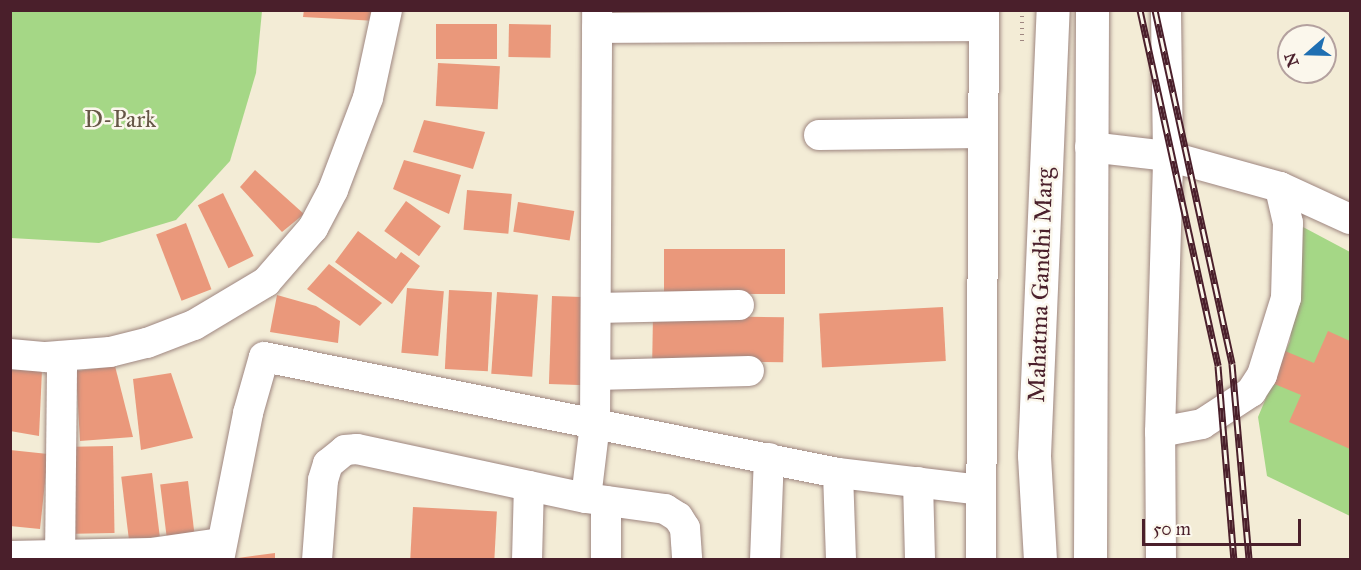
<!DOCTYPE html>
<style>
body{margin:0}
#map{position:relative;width:1361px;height:570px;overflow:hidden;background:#f3ecd6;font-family:"IM FELL Great Primer",serif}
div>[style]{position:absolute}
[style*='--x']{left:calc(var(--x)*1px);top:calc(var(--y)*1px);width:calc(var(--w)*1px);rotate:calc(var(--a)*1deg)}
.green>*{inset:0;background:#a5d786}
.building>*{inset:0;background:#ea987b;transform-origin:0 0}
.path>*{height:4px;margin-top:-2px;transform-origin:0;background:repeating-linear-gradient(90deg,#9e8680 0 1.5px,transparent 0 6px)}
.roads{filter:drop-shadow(0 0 2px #9e8680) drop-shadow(0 0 2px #9e8680)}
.minor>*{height:30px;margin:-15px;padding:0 15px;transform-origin:15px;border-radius:15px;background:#fff}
.major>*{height:33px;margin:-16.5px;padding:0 16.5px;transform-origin:16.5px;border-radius:16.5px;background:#fff}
.rail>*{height:7px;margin-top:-3.5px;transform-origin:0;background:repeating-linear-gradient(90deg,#fbf7ec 0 14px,#4a1f2b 0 28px);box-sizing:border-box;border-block:2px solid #4a1f2b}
span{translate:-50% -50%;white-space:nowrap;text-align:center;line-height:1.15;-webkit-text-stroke:5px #fbf7ec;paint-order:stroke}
.park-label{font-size:24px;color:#655646}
.street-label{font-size:24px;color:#4a1f2b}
.frame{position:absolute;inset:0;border:12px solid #4a1f2b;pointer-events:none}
.north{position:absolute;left:1277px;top:24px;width:60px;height:60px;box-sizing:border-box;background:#fbf7ec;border:2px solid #b4a19f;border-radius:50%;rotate:250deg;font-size:16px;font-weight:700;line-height:24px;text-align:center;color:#4a1f2b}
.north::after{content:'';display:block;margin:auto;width:21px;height:27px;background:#1f6fb2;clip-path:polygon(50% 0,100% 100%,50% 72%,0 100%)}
.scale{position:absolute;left:1142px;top:519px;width:159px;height:27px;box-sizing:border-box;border:3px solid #4a1f2b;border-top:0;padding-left:8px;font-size:18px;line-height:21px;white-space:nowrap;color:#4a1f2b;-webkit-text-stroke:4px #fbf7ec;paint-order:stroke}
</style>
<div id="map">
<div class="green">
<i style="clip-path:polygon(10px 11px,262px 11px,256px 73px,230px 161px,176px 220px,99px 243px,11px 238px)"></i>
<i style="clip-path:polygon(1303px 227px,1350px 252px,1350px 516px,1267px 476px,1258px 417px,1290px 341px)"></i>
</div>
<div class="building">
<i style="clip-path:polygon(304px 10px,378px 10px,377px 21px,303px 17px)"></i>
<i style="left:436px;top:24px;width:61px;height:35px"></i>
<i style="left:509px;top:24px;width:42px;height:33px;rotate:1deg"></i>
<i style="left:438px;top:63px;width:62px;height:43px;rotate:3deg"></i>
<i style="clip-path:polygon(424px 120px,485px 132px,473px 169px,413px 152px)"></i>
<i style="clip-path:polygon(404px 160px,461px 175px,449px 214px,393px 189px)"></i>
<i style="clip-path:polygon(255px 170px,304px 214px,282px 232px,240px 187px)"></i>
<i style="left:467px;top:190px;width:45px;height:40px;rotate:5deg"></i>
<i style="left:223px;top:193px;width:70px;height:28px;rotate:64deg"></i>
<i style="left:406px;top:201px;width:43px;height:37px;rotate:36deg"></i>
<i style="left:518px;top:202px;width:57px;height:30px;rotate:9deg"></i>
<i style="left:186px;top:223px;width:71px;height:32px;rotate:69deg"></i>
<i style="clip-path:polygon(358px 231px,396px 259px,401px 252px,420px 266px,392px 304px,335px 262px)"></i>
<i style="left:664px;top:249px;width:121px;height:45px"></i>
<i style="clip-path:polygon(329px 264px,382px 303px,360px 326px,307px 289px)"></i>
<i style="left:407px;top:288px;width:37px;height:65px;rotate:5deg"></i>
<i style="left:449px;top:290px;width:43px;height:79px;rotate:3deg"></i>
<i style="left:497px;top:292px;width:41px;height:82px;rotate:4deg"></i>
<i style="clip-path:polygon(277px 295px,316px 306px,340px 321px,338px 343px,270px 332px)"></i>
<i style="left:552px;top:296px;width:37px;height:88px;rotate:2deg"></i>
<i style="left:943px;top:307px;width:54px;height:124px;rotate:87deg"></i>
<i style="left:653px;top:315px;width:131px;height:45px;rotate:1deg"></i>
<i style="clip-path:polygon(1328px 331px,1350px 341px,1350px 449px,1289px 422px,1301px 395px,1272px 383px,1285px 351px,1314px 363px)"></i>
<i style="clip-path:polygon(115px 366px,133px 437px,80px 441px,76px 371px)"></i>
<i style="clip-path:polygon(10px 369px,42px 370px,39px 436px,10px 431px)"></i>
<i style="clip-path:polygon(171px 373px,193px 438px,141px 450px,133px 379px)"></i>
<i style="left:113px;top:446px;width:87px;height:39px;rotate:89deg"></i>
<i style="clip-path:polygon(10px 450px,48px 454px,40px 529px,10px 526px)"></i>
<i style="left:152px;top:473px;width:64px;height:31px;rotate:83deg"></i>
<i style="left:188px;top:481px;width:59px;height:28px;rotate:83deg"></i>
<i style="left:413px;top:507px;width:84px;height:53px;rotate:3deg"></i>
<i style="clip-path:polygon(275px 553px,275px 560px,238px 560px,238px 558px)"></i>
</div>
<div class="path">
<i style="--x:1022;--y:10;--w:36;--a:90"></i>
</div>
<div class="roads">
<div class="minor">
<i style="--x:597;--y:28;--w:387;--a:-0.3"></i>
<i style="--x:819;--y:135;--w:164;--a:-0.7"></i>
<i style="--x:1090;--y:147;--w:79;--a:6.6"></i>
<i style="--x:1168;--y:156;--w:116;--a:15.5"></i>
<i style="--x:1280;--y:187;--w:77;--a:24.6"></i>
<i style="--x:596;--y:308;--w:143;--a:-1.2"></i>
<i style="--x:10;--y:354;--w:36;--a:5"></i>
<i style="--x:46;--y:357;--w:64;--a:-4.5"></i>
<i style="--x:110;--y:352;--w:38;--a:-14"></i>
<i style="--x:147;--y:343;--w:50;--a:-21"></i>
<i style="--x:194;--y:325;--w:84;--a:-30.8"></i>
<i style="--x:266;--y:282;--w:72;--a:-49"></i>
<i style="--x:313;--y:228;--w:43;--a:-62.2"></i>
<i style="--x:333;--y:190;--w:98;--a:-69.2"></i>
<i style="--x:368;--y:98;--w:90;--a:-77.8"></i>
<i style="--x:596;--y:375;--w:153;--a:-1.5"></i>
<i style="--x:1160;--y:432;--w:43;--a:-10.8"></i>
<i style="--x:1202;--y:424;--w:59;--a:-33.1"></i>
<i style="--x:1251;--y:392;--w:20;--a:-57"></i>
<i style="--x:1262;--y:375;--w:81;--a:-72.7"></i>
<i style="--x:1286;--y:298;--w:75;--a:-88.5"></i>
<i style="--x:1288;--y:223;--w:37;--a:-103"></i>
<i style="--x:838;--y:473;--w:87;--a:88"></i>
<i style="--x:918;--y:482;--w:78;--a:88.5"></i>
<i style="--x:586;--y:498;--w:75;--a:-83.1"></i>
<i style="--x:595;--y:424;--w:414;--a:-89.7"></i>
<i style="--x:10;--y:556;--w:141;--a:-1.2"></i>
<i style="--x:151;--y:553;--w:70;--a:-8.2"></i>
<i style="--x:60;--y:560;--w:204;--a:-89.4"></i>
<i style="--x:219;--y:560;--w:150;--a:-78.8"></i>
<i style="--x:248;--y:413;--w:58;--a:-74.1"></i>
<i style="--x:264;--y:357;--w:586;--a:11.43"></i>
<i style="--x:838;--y:473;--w:143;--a:6.8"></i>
<i style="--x:317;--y:560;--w:80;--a:-85.7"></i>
<i style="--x:323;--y:480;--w:17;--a:-73"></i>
<i style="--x:328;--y:464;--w:22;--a:-39"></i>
<i style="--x:345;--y:450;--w:12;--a:-5"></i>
<i style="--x:357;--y:449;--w:234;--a:12.1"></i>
<i style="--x:586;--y:498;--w:80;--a:7.9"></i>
<i style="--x:665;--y:509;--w:15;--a:32"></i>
<i style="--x:678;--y:517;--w:13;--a:58"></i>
<i style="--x:685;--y:528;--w:32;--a:86"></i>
<i style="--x:527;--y:560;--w:74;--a:-88.5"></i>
<i style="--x:606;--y:560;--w:59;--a:-90"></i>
<i style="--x:765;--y:560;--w:102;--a:-87.8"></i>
<i style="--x:981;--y:560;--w:550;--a:-89.69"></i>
<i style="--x:1161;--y:560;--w:128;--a:-90.4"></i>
<i style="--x:1160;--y:432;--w:276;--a:-88.3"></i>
<i style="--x:1168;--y:156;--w:146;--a:-90.8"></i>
</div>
<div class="major">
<i style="--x:1040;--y:560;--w:105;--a:-93.3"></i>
<i style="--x:1034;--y:455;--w:445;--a:-87.6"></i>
<i style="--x:1090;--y:560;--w:550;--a:-89.79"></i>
</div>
</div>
<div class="rail">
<i style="--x:1140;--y:10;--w:364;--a:77.6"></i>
<i style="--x:1218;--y:366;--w:195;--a:85.3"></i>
<i style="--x:1155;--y:10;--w:362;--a:77.7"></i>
<i style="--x:1232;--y:364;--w:197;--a:85"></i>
</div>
<div class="park-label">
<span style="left:120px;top:120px">D-Park</span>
</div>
<div class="street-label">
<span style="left:1041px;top:285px;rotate:-88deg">Mahatma Gandhi Marg</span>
</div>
<div class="frame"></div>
<div class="north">N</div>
<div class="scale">50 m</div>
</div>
